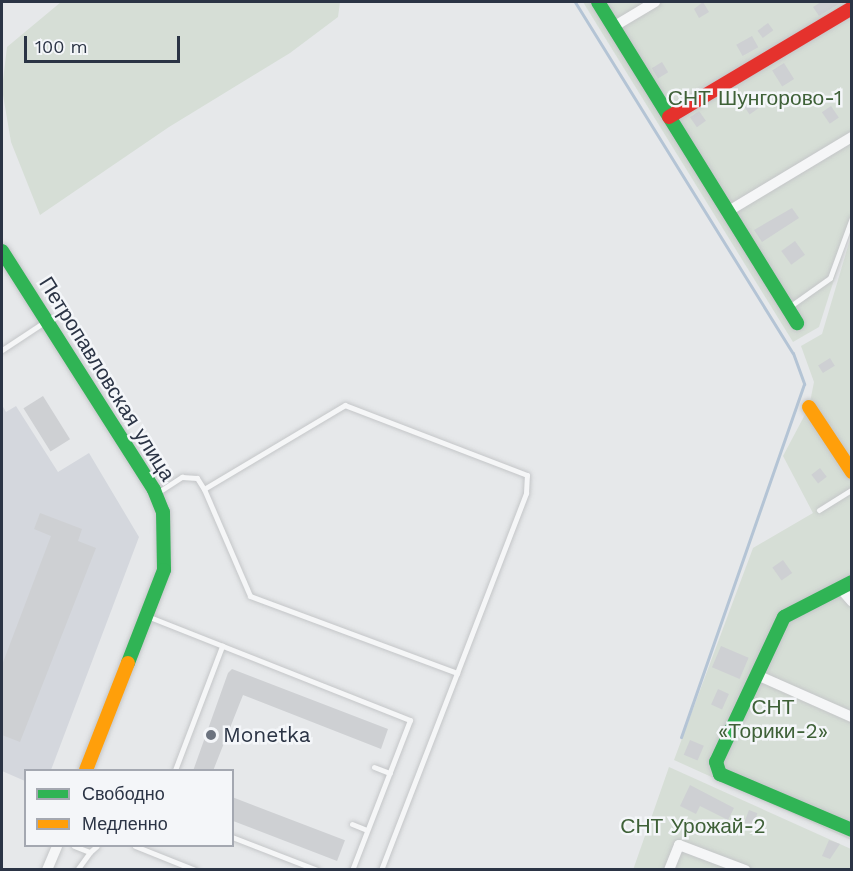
<!DOCTYPE html>
<meta charset="utf-8">
<style>
body{margin:0}
#map{position:relative;width:853px;height:871px;overflow:hidden;background:#e6e8ea;font-family:"Work Sans",sans-serif}
div>[style]{position:absolute}
[style*='--x']{left:calc(var(--x)*1px);top:calc(var(--y)*1px);width:calc(var(--w)*1px);rotate:calc(var(--a)*1deg)}
.built>*{inset:0;background:#d4d7dd}
.green>*{inset:0;background:#d6ded6}
.stream>*{height:3px;margin:-1.5px;padding:0 1.5px;transform-origin:1.5px;border-radius:1.5px;background:#b4c4d5}
.building>*{inset:0;background:#ced0d3;transform-origin:0 0}
.roads{filter:drop-shadow(0 0 2px #c4c6c8) drop-shadow(0 0 2px #c4c6c8)}
.lane>*{height:5px;margin:-2.5px;padding:0 2.5px;transform-origin:2.5px;border-radius:2.5px;background:#f5f6f7}
.street>*{height:10px;margin:-5px;padding:0 5px;transform-origin:5px;border-radius:5px;background:#f5f6f7}
.fast>*{height:14px;margin:-7px;padding:0 7px;transform-origin:7px;border-radius:7px;background:#30b455}
.slow>*{height:14px;margin:-7px;padding:0 7px;transform-origin:7px;border-radius:7px;background:#ff9f0a}
.jam>*{height:14px;margin:-7px;padding:0 7px;transform-origin:7px;border-radius:7px;background:#e5322d}
.dots>*{width:16px;height:16px;translate:-50% -50%;box-sizing:border-box;border:3px solid #f4f6f9;border-radius:50%}
span{translate:-50% -50%;white-space:nowrap;text-align:center;line-height:1.15;-webkit-text-stroke:5px #f4f6f9;paint-order:stroke}
.park-label{font-size:21px;color:#3f6138}
.street-label{font-size:21px;color:#2b3445}
.poi-label{font-size:21px;color:#2b3445}
.left{translate:0 -50%;text-align:left}
.frame{position:absolute;inset:0;border:3px solid #2b3445;pointer-events:none}
.legend{position:absolute;left:24px;top:769px;width:210px;height:78px;box-sizing:border-box;background:#f4f6f9;border:2px solid #a4a8b1;margin:0;padding:8px 10px;list-style:none;font-size:18px;color:#2b3445}
.legend li{display:flex;align-items:center;gap:12px;height:30px}
.legend b{width:30px;border:2px solid #a4a8b1}
.scale{position:absolute;left:24px;top:36px;width:156px;height:27px;box-sizing:border-box;border:3px solid #2b3445;border-top:0;padding-left:8px;font-size:18px;line-height:21px;white-space:nowrap;color:#2b3445;-webkit-text-stroke:4px #f4f6f9;paint-order:stroke}
</style>
<div id="map">
<div class="built">
<i style="clip-path:polygon(2px 405px,6px 412px,16px 406px,58px 472px,89px 453px,139px 537px,51px 770px,26px 770px,25px 781px,2px 771px)"></i>
</div>
<div class="green">
<i style="clip-path:polygon(61px 2px,340px 2px,338px 17px,290px 53px,169px 127px,40px 215px,11px 142px,2px 89px,7px 47px)"></i>
<i style="clip-path:polygon(583px 2px,851px 2px,851px 226px,819px 327px,793px 342px)"></i>
<i style="clip-path:polygon(851px 236px,851px 840px,674px 760px,753px 548px,813px 513px,783px 456px,809px 407px,814px 382px,801px 346px,822px 334px)"></i>
<i style="clip-path:polygon(669px 767px,851px 849px,851px 869px,633px 870px)"></i>
</div>
<div class="stream">
<i style="--x:575;--y:2;--w:413;--a:58.2"></i>
<i style="--x:793;--y:353;--w:33;--a:70"></i>
<i style="--x:804;--y:384;--w:374;--a:109.2"></i>
</div>
<div class="building">
<i style="clip-path:polygon(703px 2px,709px 12px,699px 18px,694px 9px)"></i>
<i style="clip-path:polygon(821px 2px,842px 2px,819px 16px,813px 7px)"></i>
<i style="left:768px;top:23px;width:9px;height:13px;rotate:54deg"></i>
<i style="left:752px;top:36px;width:13px;height:18px;rotate:61deg"></i>
<i style="left:662px;top:62px;width:12px;height:12px;rotate:59deg"></i>
<i style="left:784px;top:63px;width:19px;height:14px;rotate:58deg"></i>
<i style="left:755px;top:96px;width:12px;height:15px;rotate:55deg"></i>
<i style="left:831px;top:106px;width:14px;height:11px;rotate:56deg"></i>
<i style="left:699px;top:111px;width:12px;height:11px;rotate:55deg"></i>
<i style="clip-path:polygon(792px 208px,799px 218px,762px 242px,754px 230px)"></i>
<i style="left:795px;top:241px;width:17px;height:17px;rotate:54deg"></i>
<i style="left:830px;top:358px;width:9px;height:14px;rotate:58deg"></i>
<i style="left:43px;top:396px;width:51px;height:23px;rotate:58deg"></i>
<i style="left:820px;top:468px;width:11px;height:11px;rotate:52deg"></i>
<i style="clip-path:polygon(40px 513px,82px 529px,78px 541px,96px 548px,20px 742px,2px 735px,2px 665px,51px 536px,34px 529px)"></i>
<i style="left:783px;top:560px;width:16px;height:13px;rotate:55deg"></i>
<i style="left:721px;top:646px;width:30px;height:23px;rotate:23deg"></i>
<i style="clip-path:polygon(232px 669px,388px 729px,381px 749px,243px 695px,213px 771px,193px 771px,228px 673px)"></i>
<i style="left:718px;top:689px;width:12px;height:17px;rotate:24deg"></i>
<i style="left:690px;top:740px;width:15px;height:16px;rotate:23deg"></i>
<i style="clip-path:polygon(690px 785px,734px 808px,728px 820px,700px 806px,696px 814px,680px 806px)"></i>
<i style="left:232px;top:797px;width:121px;height:22px;rotate:21deg"></i>
<i style="left:749px;top:810px;width:9px;height:16px;rotate:21deg"></i>
<i style="clip-path:polygon(829px 840px,840px 844px,830px 859px,822px 856px)"></i>
</div>
<div class="roads">
<div class="lane">
<i style="--x:789;--y:307;--w:50;--a:-35.3"></i>
<i style="--x:830;--y:278;--w:64;--a:-69.9"></i>
<i style="--x:2;--y:350;--w:53;--a:-33.4"></i>
<i style="--x:157;--y:493;--w:30;--a:-33"></i>
<i style="--x:182;--y:477;--w:15;--a:4"></i>
<i style="--x:197;--y:478;--w:13;--a:58"></i>
<i style="--x:819;--y:510;--w:39;--a:-32"></i>
<i style="--x:147;--y:616;--w:283;--a:21.6"></i>
<i style="--x:410;--y:720;--w:161;--a:111.1"></i>
<i style="--x:374;--y:767;--w:17;--a:21"></i>
<i style="--x:175;--y:770;--w:133;--a:-69.2"></i>
<i style="--x:352;--y:824;--w:16;--a:22"></i>
<i style="--x:232;--y:837;--w:91;--a:21.2"></i>
<i style="--x:74;--y:846;--w:17;--a:21"></i>
<i style="--x:90;--y:852;--w:9;--a:-41"></i>
<i style="--x:135;--y:846;--w:65;--a:21.8"></i>
<i style="--x:77;--y:870;--w:22;--a:-54"></i>
<i style="--x:381;--y:870;--w:211;--a:-68.9"></i>
<i style="--x:457;--y:673;--w:193;--a:-69"></i>
<i style="--x:526;--y:493;--w:18;--a:-87"></i>
<i style="--x:527;--y:475;--w:195;--a:-159"></i>
<i style="--x:345;--y:405;--w:164;--a:149.2"></i>
<i style="--x:204;--y:489;--w:116;--a:66.7"></i>
<i style="--x:250;--y:596;--w:221;--a:20.4"></i>
</div>
<div class="street">
<i style="--x:613;--y:27;--w:49;--a:-30.8"></i>
<i style="--x:727;--y:212;--w:146;--a:-31"></i>
<i style="--x:840;--y:588;--w:18;--a:49"></i>
<i style="--x:757;--y:675;--w:104;--a:23.9"></i>
<i style="--x:47;--y:870;--w:26;--a:-67"></i>
<i style="--x:669;--y:870;--w:27;--a:-68"></i>
<i style="--x:679;--y:845;--w:71;--a:20.7"></i>
</div>
<div class="fast">
<i style="--x:598;--y:2;--w:378;--a:58.2"></i>
<i style="--x:2;--y:251;--w:283;--a:57.5"></i>
<i style="--x:154;--y:490;--w:24;--a:68"></i>
<i style="--x:163;--y:512;--w:58;--a:89"></i>
<i style="--x:164;--y:570;--w:100;--a:111.2"></i>
<i style="--x:852;--y:582;--w:76;--a:152.8"></i>
<i style="--x:784;--y:617;--w:160;--a:115.1"></i>
<i style="--x:716;--y:762;--w:13;--a:72"></i>
<i style="--x:720;--y:774;--w:143;--a:23"></i>
</div>
<div class="slow">
<i style="--x:809;--y:407;--w:78;--a:56.5"></i>
<i style="--x:86;--y:770;--w:115;--a:-68.6"></i>
</div>
<div class="jam">
<i style="--x:669;--y:117;--w:213;--a:-30.8"></i>
</div>
</div>
<div class="dots">
<i style="left:211px;top:735px;background:#6c737f"></i>
</div>
<div class="park-label">
<span style="left:755px;top:98px">СНТ Шунгорово-1</span>
<span style="left:773px;top:719px">СНТ<br>«Торики-2»</span>
<span style="left:693px;top:826px">СНТ Урожай-2</span>
</div>
<div class="street-label">
<span style="left:107px;top:379px;rotate:58deg">Петропавловская улица</span>
</div>
<div class="poi-label">
<span class="left" style="left:223px;top:735px">Monetka</span>
</div>
<div class="frame"></div>
<ul class="legend">
<li><b style="height:8px;background:#30b455"></b>Свободно</li>
<li><b style="height:8px;background:#ff9f0a"></b>Медленно</li>
</ul>
<div class="scale">100 m</div>
</div>
